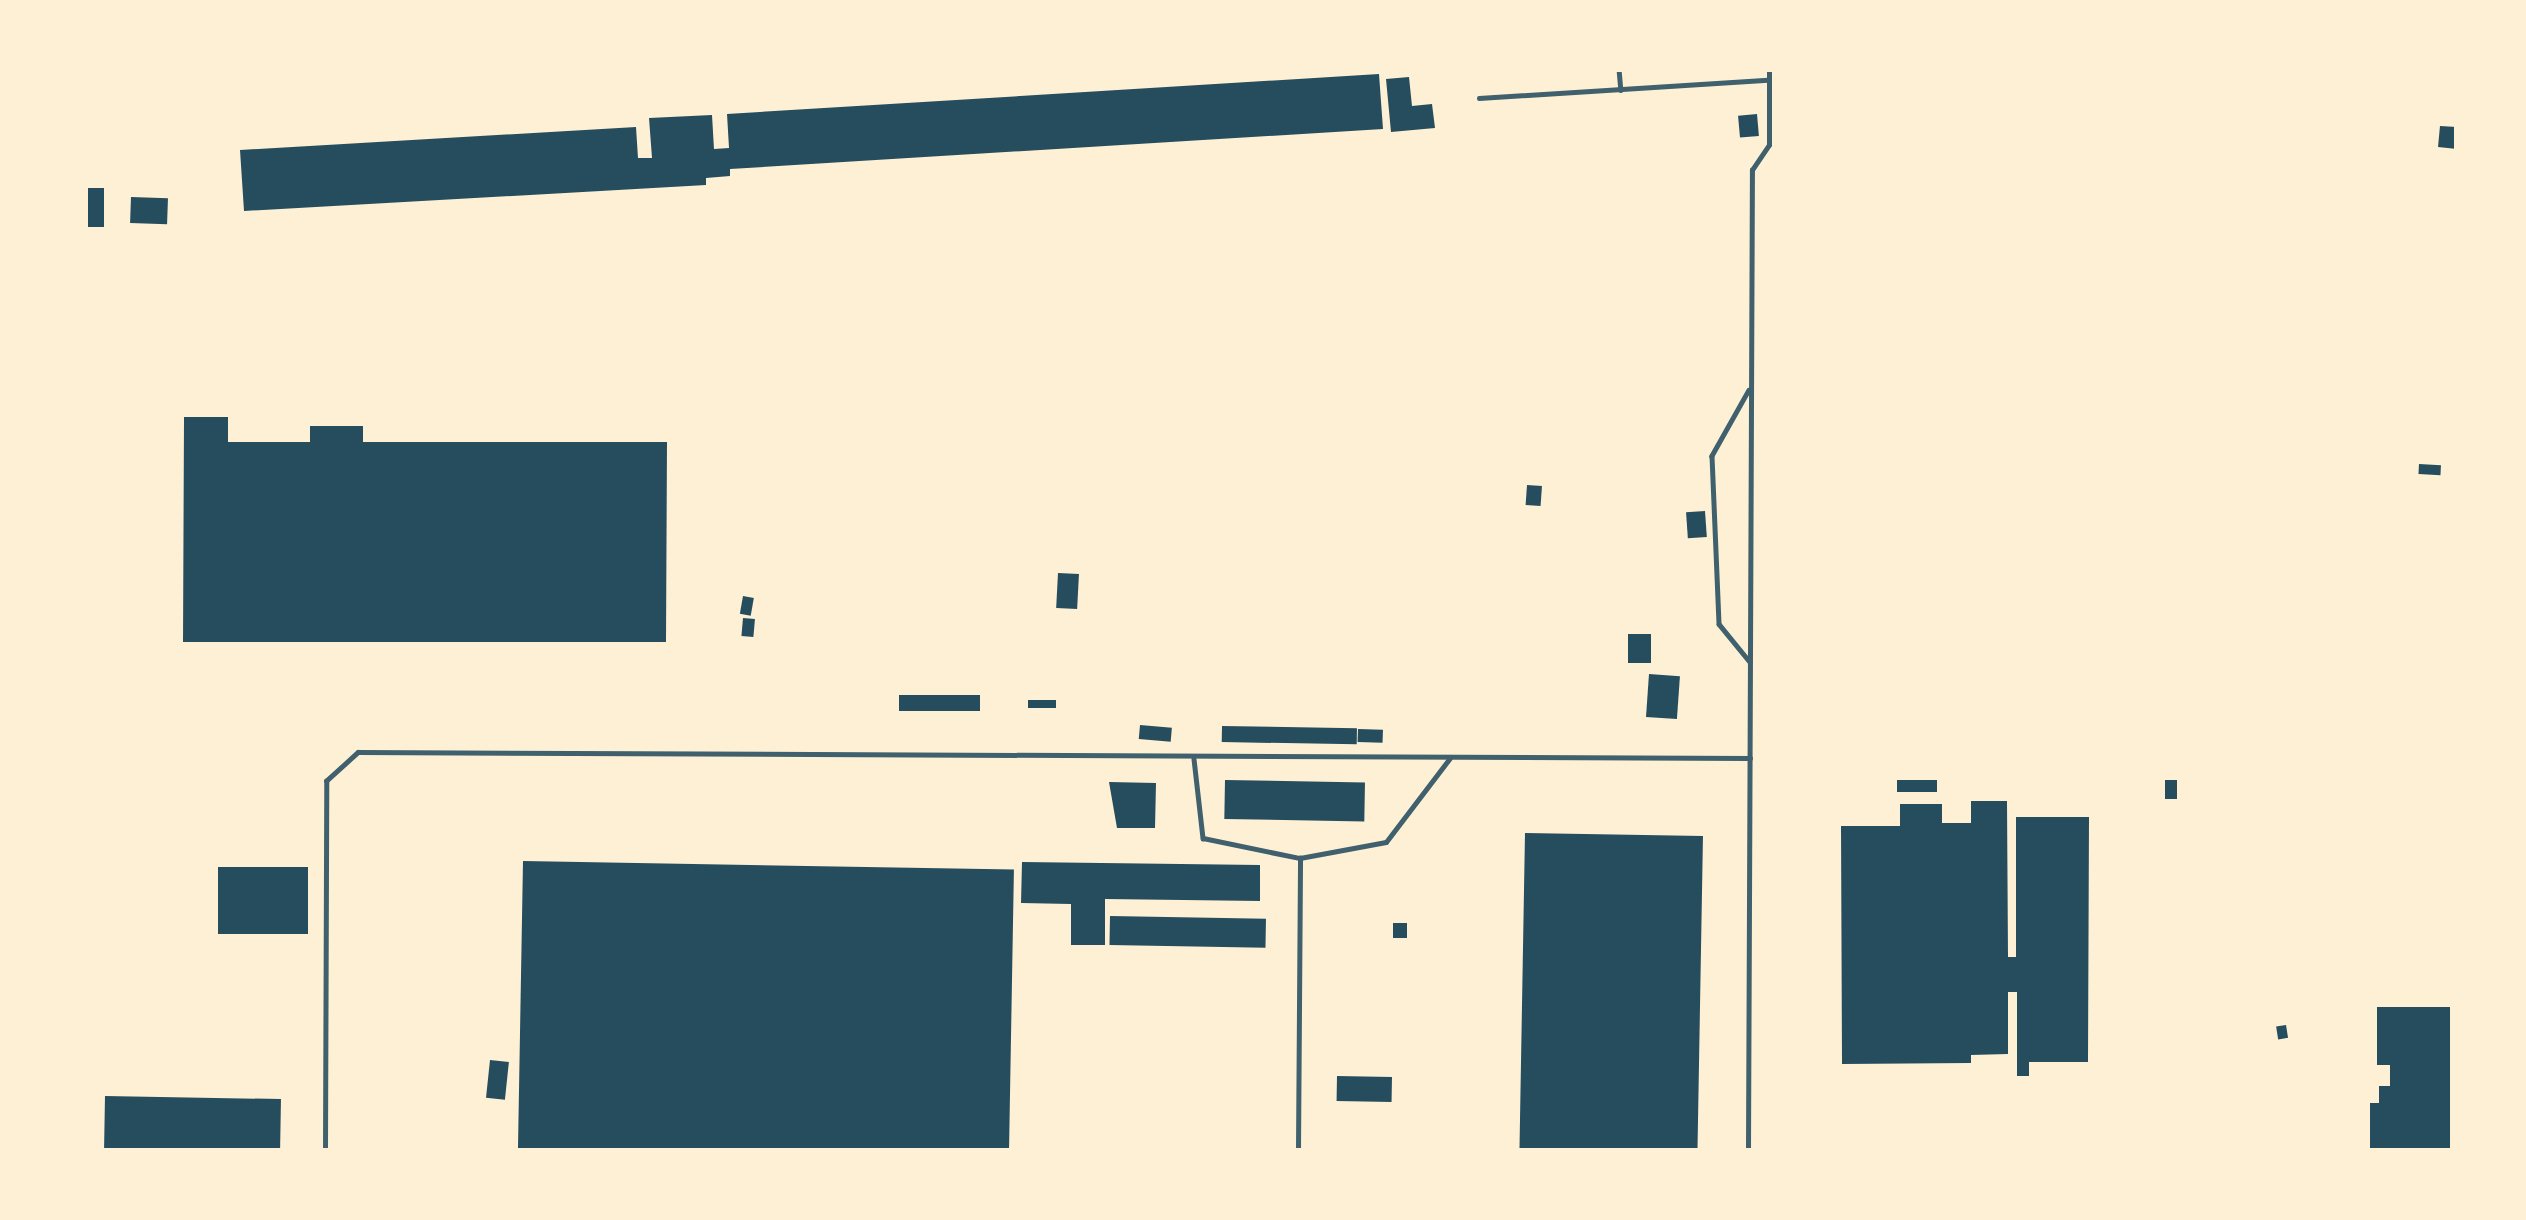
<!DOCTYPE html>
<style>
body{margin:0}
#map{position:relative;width:2526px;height:1220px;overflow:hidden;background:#fdf0d5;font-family:"Sofia Sans Condensed",sans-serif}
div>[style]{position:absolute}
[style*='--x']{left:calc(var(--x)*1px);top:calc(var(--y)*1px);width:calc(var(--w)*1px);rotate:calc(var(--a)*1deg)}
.building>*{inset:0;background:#264d5e;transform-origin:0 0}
.service>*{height:4.5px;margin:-2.25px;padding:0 2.25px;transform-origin:2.25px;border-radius:2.25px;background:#3f606c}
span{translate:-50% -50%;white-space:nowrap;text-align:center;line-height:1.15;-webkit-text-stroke:10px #fdf0d5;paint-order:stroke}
.frame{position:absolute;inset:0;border:72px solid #fdf0d5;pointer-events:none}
</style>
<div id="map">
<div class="building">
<i style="clip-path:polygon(1379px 74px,1383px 129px,730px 169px,730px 176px,706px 178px,706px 185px,244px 211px,240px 150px,636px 127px,638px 158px,652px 158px,649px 118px,712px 115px,714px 149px,729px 148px,727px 114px)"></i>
<i style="clip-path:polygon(1409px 77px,1412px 106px,1432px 104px,1435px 128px,1391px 132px,1386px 79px)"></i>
<i style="left:1757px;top:114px;width:22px;height:19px;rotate:85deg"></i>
<i style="clip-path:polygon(2440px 126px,2457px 127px,2457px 149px,2438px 147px)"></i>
<i style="left:88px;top:188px;width:16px;height:39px"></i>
<i style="left:131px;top:197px;width:37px;height:26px;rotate:2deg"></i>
<i style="clip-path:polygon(184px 417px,228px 417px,228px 442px,310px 442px,310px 426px,363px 426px,363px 442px,667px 442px,666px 642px,183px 642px)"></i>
<i style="left:2419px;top:464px;width:22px;height:10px;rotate:3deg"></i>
<i style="left:1527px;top:485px;width:15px;height:20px;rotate:4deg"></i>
<i style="left:1705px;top:511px;width:26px;height:19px;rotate:86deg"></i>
<i style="left:1058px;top:573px;width:21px;height:35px;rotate:3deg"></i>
<i style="left:743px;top:596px;width:11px;height:18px;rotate:10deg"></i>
<i style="left:743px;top:618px;width:12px;height:18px;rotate:5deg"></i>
<i style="left:1628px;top:634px;width:23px;height:29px"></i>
<i style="left:1649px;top:674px;width:31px;height:43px;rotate:4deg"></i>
<i style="left:899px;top:695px;width:81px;height:16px"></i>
<i style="left:1028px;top:700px;width:28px;height:8px"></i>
<i style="left:1140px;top:725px;width:32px;height:14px;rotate:5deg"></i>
<i style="left:1222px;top:726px;width:135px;height:16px;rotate:1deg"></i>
<i style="left:1358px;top:729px;width:25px;height:13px;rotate:2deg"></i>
<i style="left:1225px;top:780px;width:140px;height:39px;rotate:1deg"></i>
<i style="left:1937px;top:780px;width:12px;height:40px;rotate:90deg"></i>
<i style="left:2165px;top:780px;width:12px;height:19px"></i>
<i style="clip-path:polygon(1109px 782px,1156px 783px,1155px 828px,1117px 828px)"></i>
<i style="clip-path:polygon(1971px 801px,2007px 801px,2008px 957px,2016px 957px,2016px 817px,2089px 817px,2088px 1062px,2029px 1062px,2029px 1076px,2017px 1076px,2017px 992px,2008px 992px,2008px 1054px,1971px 1055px,1971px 1063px,1842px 1064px,1841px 826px,1900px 826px,1900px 804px,1942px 804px,1942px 823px,1971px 823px)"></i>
<i style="left:1525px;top:833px;width:178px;height:318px;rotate:1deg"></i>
<i style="left:523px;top:861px;width:491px;height:290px;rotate:1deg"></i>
<i style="clip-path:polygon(1022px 862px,1260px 865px,1260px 901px,1105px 899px,1105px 945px,1071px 945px,1071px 904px,1021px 903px)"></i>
<i style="left:218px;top:867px;width:90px;height:67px"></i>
<i style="left:1110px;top:916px;width:156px;height:29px;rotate:1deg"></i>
<i style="left:1393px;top:923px;width:14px;height:15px"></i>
<i style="clip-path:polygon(2377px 1007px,2450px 1007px,2450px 1151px,2370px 1151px,2370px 1103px,2379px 1103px,2379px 1086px,2390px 1086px,2390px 1065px,2377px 1065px)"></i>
<i style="left:2286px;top:1025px;width:13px;height:10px;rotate:81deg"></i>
<i style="left:490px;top:1060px;width:19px;height:38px;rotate:6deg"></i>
<i style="left:1337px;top:1076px;width:55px;height:25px;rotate:1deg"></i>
<i style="left:105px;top:1096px;width:176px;height:55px;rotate:1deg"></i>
</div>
<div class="service">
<i style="--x:1619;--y:69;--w:21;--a:85"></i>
<i style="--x:1479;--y:98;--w:289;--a:-3.6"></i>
<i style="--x:1749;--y:390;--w:76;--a:119.3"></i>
<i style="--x:1712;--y:456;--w:168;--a:87.6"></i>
<i style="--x:1719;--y:624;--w:49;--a:50.8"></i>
<i style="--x:1194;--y:759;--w:80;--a:83.5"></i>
<i style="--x:1203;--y:838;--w:99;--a:11.7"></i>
<i style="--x:325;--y:1151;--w:370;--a:-89.8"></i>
<i style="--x:326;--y:781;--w:43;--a:-42.2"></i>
<i style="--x:358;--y:752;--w:1392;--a:0.25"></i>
<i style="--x:1298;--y:1151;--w:293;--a:-89.6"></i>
<i style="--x:1300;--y:858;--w:87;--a:-10.5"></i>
<i style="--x:1386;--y:842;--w:106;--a:-52.7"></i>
<i style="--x:1748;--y:1151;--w:981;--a:-89.77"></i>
<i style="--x:1752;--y:170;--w:30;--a:-56"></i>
<i style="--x:1769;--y:145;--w:76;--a:-90"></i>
</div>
<div class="frame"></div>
</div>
